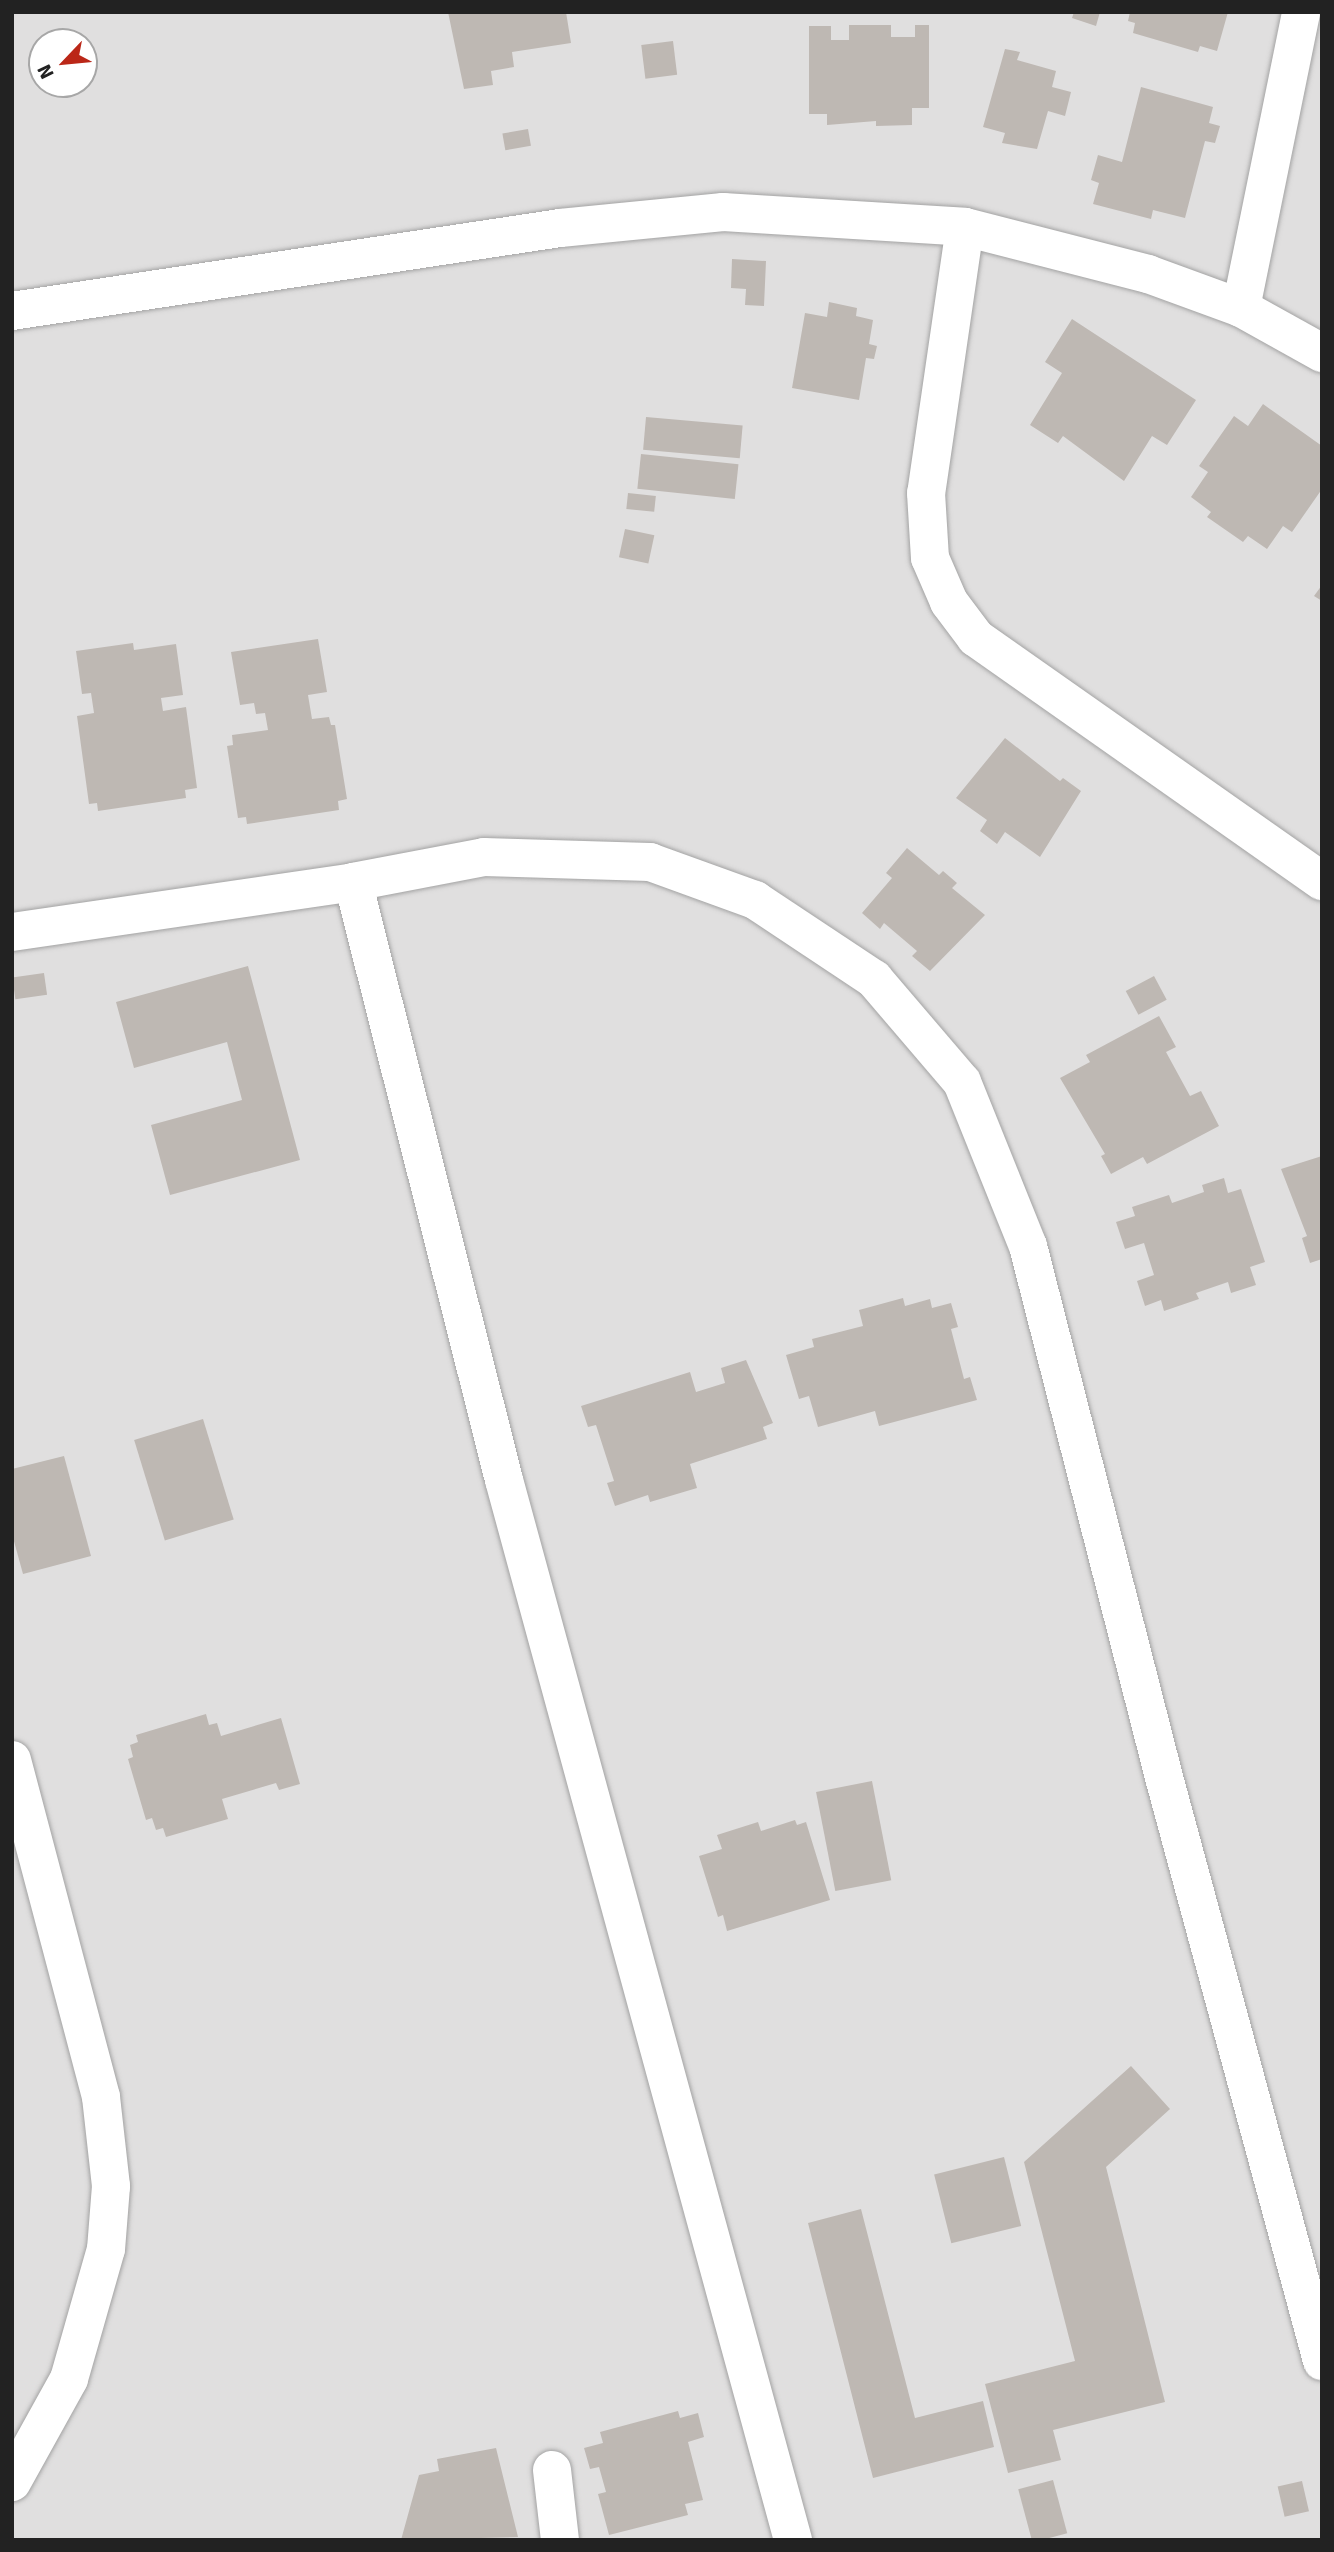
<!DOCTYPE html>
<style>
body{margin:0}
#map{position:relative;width:1334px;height:2552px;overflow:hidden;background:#f1efea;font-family:Signika,sans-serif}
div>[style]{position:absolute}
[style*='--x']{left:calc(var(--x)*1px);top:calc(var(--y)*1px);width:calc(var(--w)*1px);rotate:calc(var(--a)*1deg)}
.residential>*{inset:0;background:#e0dfdf}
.building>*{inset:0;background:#beb8b3;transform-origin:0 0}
.roads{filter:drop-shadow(0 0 2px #a3a3a3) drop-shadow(0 0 2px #a3a3a3)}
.minor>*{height:38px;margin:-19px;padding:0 19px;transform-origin:19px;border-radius:19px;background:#fff}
span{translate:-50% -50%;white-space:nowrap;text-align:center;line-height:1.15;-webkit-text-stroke:5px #fff;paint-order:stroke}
.frame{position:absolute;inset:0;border:14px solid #222;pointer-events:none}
.north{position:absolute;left:28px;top:28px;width:70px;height:70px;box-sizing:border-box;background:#fff;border:2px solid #a7a7a7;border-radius:50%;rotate:244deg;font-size:19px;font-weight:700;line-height:28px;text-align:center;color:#222}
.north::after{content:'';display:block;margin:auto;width:24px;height:32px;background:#bb2718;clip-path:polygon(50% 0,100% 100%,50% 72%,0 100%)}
</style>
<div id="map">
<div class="residential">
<i style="clip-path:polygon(evenodd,12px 12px,1322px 12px,1322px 2540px,12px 2540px,12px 12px,42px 42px,84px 42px,84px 84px,42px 84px,42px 42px)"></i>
</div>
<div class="building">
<i style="clip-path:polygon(448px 12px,566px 12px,571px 43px,512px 52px,514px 67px,491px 71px,493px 85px,464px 89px)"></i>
<i style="clip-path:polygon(1074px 12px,1100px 12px,1096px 26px,1072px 18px)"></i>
<i style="clip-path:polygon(1130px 12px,1228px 12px,1217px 51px,1200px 46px,1198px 52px,1133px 33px,1135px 23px,1128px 21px)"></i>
<i style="clip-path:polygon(849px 25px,891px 25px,891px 37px,915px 37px,915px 25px,929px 25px,929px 108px,912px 108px,912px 125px,876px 126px,876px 121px,827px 125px,827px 114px,809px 114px,809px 26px,831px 26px,831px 40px,849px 40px)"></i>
<i style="left:673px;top:41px;width:34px;height:32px;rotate:83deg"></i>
<i style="clip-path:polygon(1005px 49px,1020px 52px,1017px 60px,1056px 71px,1052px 87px,1071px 92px,1065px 116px,1048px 111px,1037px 149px,1002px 143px,1005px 133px,983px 127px)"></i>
<i style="clip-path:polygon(1141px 87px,1213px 107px,1209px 123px,1220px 126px,1215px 143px,1205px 141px,1185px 218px,1153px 210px,1151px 219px,1093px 204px,1099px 183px,1091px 180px,1098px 155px,1122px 162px)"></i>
<i style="left:528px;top:129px;width:17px;height:26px;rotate:80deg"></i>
<i style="clip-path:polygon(732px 259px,766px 261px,764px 306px,745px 305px,746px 289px,731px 288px)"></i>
<i style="clip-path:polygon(829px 302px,857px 308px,856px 316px,873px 320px,869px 344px,877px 346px,874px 359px,866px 358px,859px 400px,792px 388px,805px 313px,827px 317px)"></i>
<i style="clip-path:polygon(1072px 319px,1196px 400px,1167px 445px,1152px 436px,1124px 481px,1063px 436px,1058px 443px,1030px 425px,1062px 373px,1045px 362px)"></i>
<i style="clip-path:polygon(1263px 404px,1322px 446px,1322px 489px,1292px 532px,1283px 526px,1267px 549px,1248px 536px,1243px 542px,1207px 517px,1211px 512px,1191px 497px,1208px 472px,1199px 466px,1234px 416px,1248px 426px)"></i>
<i style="left:646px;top:417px;width:97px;height:33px;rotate:5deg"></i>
<i style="left:641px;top:454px;width:98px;height:35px;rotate:6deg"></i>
<i style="left:628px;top:493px;width:28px;height:16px;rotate:6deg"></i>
<i style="left:625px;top:529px;width:30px;height:29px;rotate:12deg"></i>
<i style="clip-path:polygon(1322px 585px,1322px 601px,1314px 596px)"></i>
<i style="clip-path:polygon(318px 639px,327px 692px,308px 695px,312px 719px,329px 717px,331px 725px,335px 725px,347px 799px,338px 801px,339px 810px,247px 824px,246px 817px,238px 818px,227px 746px,233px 745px,232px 735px,268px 730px,265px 713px,256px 714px,254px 703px,240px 705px,231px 652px)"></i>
<i style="clip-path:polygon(133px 643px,134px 650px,176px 644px,183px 695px,161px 698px,163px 711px,186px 707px,197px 788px,185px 790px,186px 798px,98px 811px,97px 803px,89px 804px,77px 716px,94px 713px,91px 693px,82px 694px,76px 651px)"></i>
<i style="clip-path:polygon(1005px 738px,1060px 781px,1063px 778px,1081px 791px,1040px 857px,1005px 832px,997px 844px,980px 831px,987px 820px,956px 798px)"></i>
<i style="clip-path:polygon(907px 848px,939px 875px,943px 871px,957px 883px,952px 888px,985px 915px,930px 971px,912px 956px,917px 951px,884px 923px,880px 929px,862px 913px,892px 878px,886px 873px)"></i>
<i style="clip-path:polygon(248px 966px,300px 1160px,170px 1195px,151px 1125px,242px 1100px,227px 1042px,134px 1068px,116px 1002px)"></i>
<i style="left:44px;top:973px;width:22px;height:32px;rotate:82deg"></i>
<i style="left:1154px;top:976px;width:27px;height:32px;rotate:62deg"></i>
<i style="clip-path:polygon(1159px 1016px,1176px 1047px,1166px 1052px,1190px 1096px,1201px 1091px,1219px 1126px,1147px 1164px,1143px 1157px,1111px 1174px,1101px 1156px,1105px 1154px,1060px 1078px,1090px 1062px,1086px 1055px)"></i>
<i style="clip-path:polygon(1322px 1156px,1322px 1259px,1310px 1263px,1302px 1238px,1307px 1236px,1281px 1169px)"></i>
<i style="clip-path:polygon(1224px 1178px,1228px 1193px,1241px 1189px,1265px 1262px,1250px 1267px,1256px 1285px,1231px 1293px,1228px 1282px,1196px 1293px,1199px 1299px,1164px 1311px,1161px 1300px,1145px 1306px,1137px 1281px,1154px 1275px,1144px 1243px,1125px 1249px,1116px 1222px,1135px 1216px,1132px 1207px,1169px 1195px,1172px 1203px,1204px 1192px,1202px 1185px)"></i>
<i style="clip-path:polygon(903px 1298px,905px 1306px,930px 1299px,932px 1308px,951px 1303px,958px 1327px,951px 1329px,964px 1379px,970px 1377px,977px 1400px,879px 1426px,875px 1411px,818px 1427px,809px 1396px,799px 1399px,786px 1355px,814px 1347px,812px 1339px,863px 1326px,859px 1310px)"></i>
<i style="clip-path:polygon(746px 1360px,773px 1423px,763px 1427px,767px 1439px,690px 1464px,697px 1488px,650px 1502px,648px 1495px,615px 1506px,607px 1483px,614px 1481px,596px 1425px,588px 1427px,581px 1406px,690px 1372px,696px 1392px,725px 1383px,721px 1368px)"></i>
<i style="left:203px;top:1419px;width:105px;height:72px;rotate:73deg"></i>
<i style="clip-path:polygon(64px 1456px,91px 1556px,23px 1574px,12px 1534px,12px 1469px)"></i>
<i style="clip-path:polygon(206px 1714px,209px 1725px,217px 1723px,221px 1736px,281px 1718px,300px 1784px,279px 1790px,276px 1783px,222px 1799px,228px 1819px,166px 1837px,163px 1828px,156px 1830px,152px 1818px,146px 1820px,128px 1759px,133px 1757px,130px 1745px,138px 1742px,136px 1735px)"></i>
<i style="left:872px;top:1781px;width:101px;height:57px;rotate:79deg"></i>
<i style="clip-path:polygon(795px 1820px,797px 1825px,806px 1822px,830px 1900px,727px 1931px,723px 1915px,718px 1917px,699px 1856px,722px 1849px,717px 1835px,758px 1822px,761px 1831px)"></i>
<i style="clip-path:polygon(1131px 2066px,1170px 2109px,1106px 2167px,1165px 2402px,1053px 2430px,1061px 2460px,1008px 2473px,985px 2384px,1075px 2361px,1024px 2162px)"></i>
<i style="left:1004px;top:2157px;width:71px;height:72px;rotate:76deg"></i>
<i style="clip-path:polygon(861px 2209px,915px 2418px,983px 2401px,994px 2447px,873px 2478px,808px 2223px)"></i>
<i style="clip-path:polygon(678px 2411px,680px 2418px,698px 2413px,704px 2437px,688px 2442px,703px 2500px,685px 2504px,688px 2515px,609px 2535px,598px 2494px,606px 2492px,599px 2467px,590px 2469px,584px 2448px,603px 2443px,600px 2432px)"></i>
<i style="clip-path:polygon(496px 2448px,518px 2537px,401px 2540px,419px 2475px,439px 2471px,437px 2459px)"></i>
<i style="left:1053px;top:2480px;width:55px;height:36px;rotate:75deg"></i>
<i style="left:1302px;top:2481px;width:31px;height:25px;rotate:77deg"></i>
</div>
<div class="roads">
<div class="minor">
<i style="--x:965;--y:227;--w:269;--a:98.3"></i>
<i style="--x:926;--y:493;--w:65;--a:86.5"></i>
<i style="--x:930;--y:558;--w:48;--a:66.6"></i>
<i style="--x:949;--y:602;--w:45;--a:53.1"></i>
<i style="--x:976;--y:638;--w:423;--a:35.1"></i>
<i style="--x:1241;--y:308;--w:302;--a:-78.5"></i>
<i style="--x:12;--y:311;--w:554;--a:-8.61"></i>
<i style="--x:560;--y:228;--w:164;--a:-5.6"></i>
<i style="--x:723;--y:212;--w:242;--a:3.5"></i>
<i style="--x:965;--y:227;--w:189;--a:14.4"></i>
<i style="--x:1148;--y:274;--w:99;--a:20.1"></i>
<i style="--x:1241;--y:308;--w:93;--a:29.1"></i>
<i style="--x:353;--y:882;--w:617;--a:75.83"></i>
<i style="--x:504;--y:1480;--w:1099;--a:74.75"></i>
<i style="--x:12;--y:932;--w:345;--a:-8.3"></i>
<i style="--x:353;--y:882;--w:133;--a:-10.8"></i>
<i style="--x:484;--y:857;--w:166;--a:1.7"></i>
<i style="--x:650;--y:862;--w:112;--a:19.9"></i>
<i style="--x:755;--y:900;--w:143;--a:33.6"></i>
<i style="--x:874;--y:979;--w:135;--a:49.5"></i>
<i style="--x:962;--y:1082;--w:177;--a:68.1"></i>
<i style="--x:1028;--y:1246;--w:552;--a:75.64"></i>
<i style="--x:1165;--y:1781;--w:601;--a:74.85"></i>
<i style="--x:12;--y:1760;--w:349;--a:75.2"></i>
<i style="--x:101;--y:2097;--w:90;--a:83.6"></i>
<i style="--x:111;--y:2186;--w:63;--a:94.5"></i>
<i style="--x:106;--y:2249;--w:135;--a:105.9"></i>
<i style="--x:69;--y:2379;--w:118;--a:119"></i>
<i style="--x:552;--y:2470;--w:70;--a:83.5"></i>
</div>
</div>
<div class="frame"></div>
<div class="north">N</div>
</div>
